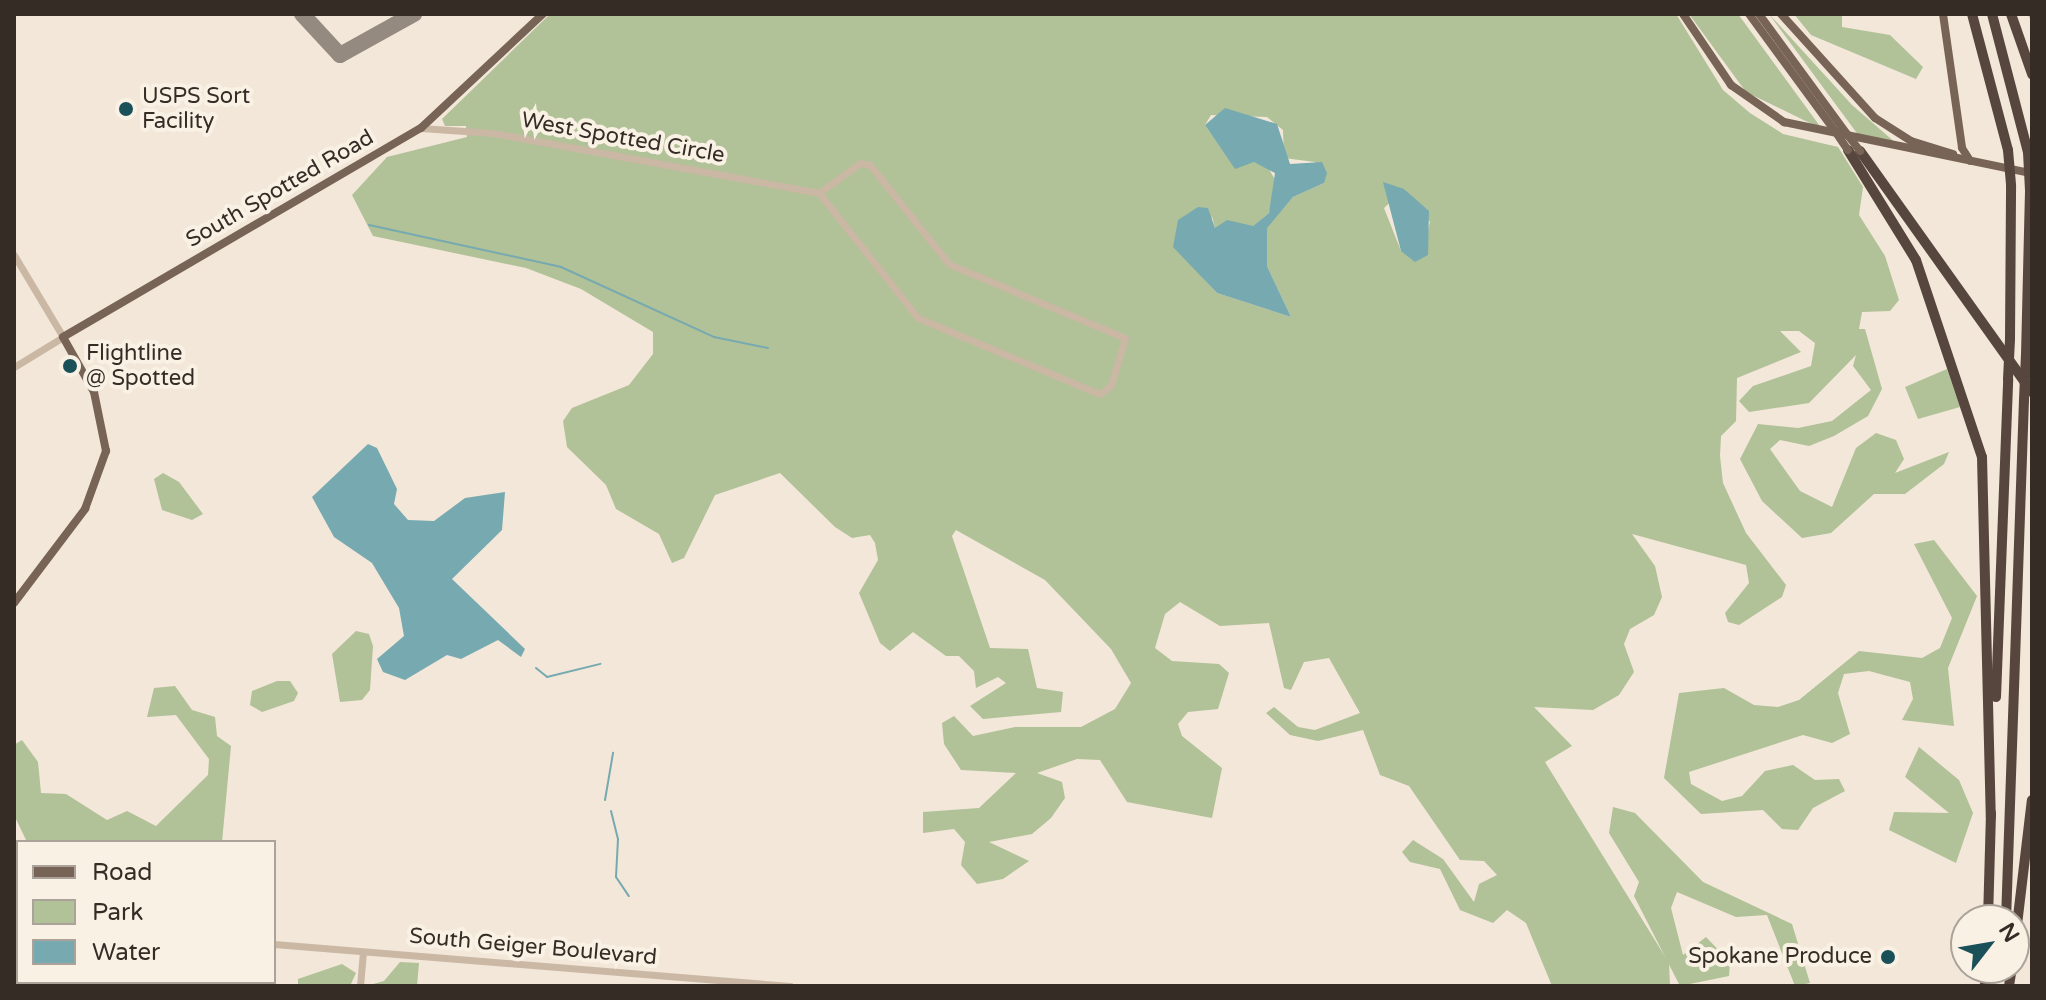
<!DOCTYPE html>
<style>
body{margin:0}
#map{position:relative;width:2046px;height:1000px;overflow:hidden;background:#f2e7d8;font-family:"Varela Round",sans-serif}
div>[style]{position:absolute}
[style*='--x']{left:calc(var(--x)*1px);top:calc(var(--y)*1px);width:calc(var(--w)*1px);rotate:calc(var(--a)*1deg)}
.green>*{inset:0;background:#b1c198}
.water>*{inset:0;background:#76aab0}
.stream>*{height:2px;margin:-1px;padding:0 1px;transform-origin:1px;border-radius:1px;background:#76aab0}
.taxiway>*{height:16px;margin:-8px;padding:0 8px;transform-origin:8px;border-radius:8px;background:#948a7f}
.minor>*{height:7px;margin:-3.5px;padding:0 3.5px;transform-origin:3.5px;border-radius:3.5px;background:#cab8a4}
.major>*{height:8px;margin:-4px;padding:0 4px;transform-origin:4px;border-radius:4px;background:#786456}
.highway>*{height:10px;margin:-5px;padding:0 5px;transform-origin:5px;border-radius:5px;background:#57463d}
.major-bridge>*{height:8px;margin:-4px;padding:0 4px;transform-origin:4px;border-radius:4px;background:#786456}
.highway-bridge>*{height:10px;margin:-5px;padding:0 5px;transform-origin:5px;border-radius:5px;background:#57463d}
.dots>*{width:22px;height:22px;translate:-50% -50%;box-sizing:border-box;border:4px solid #faf1e5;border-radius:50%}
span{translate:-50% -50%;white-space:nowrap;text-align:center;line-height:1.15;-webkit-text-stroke:8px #faf1e5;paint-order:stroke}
.poi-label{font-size:22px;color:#352c26}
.left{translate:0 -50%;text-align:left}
.right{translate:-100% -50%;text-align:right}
.street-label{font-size:22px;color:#352c26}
.frame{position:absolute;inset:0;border:16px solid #352c26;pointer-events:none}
.legend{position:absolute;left:16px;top:840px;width:260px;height:144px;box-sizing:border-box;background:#faf1e5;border:2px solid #aba299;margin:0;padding:10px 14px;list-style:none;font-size:24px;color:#352c26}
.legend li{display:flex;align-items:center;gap:16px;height:40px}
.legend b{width:40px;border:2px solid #aba299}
.north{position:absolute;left:1950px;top:904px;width:80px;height:80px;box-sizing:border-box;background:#faf1e5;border:2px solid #aba299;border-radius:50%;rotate:59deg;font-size:22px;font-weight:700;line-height:32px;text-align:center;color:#352c26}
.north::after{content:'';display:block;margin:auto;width:28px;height:36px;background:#1a5058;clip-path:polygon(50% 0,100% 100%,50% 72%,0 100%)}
</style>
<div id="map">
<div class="green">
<i style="clip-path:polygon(evenodd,550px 14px,1676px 14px,1723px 90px,1750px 113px,1783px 134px,1838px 147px,1863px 187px,1859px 215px,1885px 256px,1899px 300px,1890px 311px,1862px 312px,1859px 329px,1865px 329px,1882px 389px,1868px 416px,1834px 436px,1809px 446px,1780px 440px,1770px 449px,1800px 491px,1832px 507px,1856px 448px,1876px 433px,1896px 440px,1904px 459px,1895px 473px,1949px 452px,1944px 464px,1905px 494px,1874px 494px,1831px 533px,1802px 538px,1762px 501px,1740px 459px,1758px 424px,1798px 428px,1832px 421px,1871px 390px,1853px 366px,1856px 355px,1809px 403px,1749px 412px,1739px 401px,1753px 386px,1811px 366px,1815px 343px,1799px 331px,1780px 331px,1801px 352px,1737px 378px,1736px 421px,1721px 436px,1720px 456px,1723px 483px,1746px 533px,1786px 585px,1782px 597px,1739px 625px,1728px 622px,1725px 613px,1749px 583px,1746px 565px,1632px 534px,1655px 566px,1662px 597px,1654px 615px,1630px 629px,1624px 644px,1634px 672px,1619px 695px,1593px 710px,1534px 707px,1572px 746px,1545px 762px,1669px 963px,1670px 986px,1552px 986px,1526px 923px,1507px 910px,1493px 923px,1460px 910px,1440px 869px,1410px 862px,1402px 852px,1413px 840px,1443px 859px,1474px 902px,1479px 884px,1497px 875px,1484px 861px,1460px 860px,1409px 786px,1380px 775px,1363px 730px,1318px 741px,1290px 735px,1266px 713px,1274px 707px,1298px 727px,1315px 730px,1360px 713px,1329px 658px,1304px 662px,1291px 690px,1284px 688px,1269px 623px,1220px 626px,1180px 602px,1165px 614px,1155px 648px,1172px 661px,1219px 664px,1229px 673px,1218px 709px,1188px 712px,1178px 724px,1182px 736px,1222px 768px,1212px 818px,1127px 802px,1100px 760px,1077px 759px,1037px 773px,1062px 782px,1065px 798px,1051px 818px,1032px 834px,989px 842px,1029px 861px,1003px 879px,977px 884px,961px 865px,965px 842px,954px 829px,923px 833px,923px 812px,979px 808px,1016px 773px,961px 770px,944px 744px,942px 723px,954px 716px,973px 736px,1015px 727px,1081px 727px,1115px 709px,1131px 683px,1111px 649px,1045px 580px,956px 530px,952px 536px,990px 648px,1028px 649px,1037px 688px,1063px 692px,1061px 712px,983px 719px,970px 706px,1006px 683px,998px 677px,976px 688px,974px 671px,959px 656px,946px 656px,913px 632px,890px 651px,880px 643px,859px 593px,878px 560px,875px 543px,870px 535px,852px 538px,835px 527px,780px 473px,715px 495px,684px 558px,672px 563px,659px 534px,616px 509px,606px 485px,567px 447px,563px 421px,572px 408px,629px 385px,653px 354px,653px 332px,581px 289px,526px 268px,373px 236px,352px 195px,387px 157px,467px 137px,466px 126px,445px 126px,442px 119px,550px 14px,1211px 115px,1267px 117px,1283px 130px,1284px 158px,1315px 162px,1324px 183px,1293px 197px,1267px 227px,1267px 266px,1291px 317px,1217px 293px,1202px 277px,1212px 216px,1215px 228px,1253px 226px,1269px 213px,1277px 183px,1266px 164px,1228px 158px,1205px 125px,1211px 115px,550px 14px,1404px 189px,1430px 222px,1425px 244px,1401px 251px,1384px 208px,1404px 189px)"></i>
<i style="clip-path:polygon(1689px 14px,1738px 14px,1822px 129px,1746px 92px)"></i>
<i style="clip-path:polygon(1769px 14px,1852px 105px,1897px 144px,1859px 136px)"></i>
<i style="clip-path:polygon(1794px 14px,1842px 14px,1842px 27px,1890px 35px,1923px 67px,1916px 79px,1811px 35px)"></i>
<i style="clip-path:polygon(1947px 369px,1960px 407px,1918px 419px,1905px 387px)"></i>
<i style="clip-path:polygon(163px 473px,179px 482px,203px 514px,192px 520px,162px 510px,154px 479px)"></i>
<i style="clip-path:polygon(1934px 540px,1977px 596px,1948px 668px,1954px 726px,1902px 720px,1913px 699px,1910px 682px,1869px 671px,1844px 674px,1838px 693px,1850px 734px,1832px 743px,1803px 735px,1689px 772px,1691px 784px,1722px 801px,1742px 796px,1765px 771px,1793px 765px,1815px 780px,1839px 779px,1845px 791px,1813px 808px,1798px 830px,1782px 829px,1763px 810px,1701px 814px,1664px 778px,1679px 693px,1724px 688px,1754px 705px,1778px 707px,1799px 700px,1859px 651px,1922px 658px,1940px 648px,1952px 618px,1914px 544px)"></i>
<i style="clip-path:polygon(356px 631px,369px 634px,373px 646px,370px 690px,362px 700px,340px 702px,332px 654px)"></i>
<i style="clip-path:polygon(277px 681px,290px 681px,298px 693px,294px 701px,262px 712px,250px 705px,252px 691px)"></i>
<i style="clip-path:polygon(175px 686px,192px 710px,215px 717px,217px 736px,231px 746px,222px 842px,27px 842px,14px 815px,14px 745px,22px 740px,38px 762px,41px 793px,66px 794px,107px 820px,127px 811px,156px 826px,208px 775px,209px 759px,176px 715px,147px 717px,154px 688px)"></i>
<i style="clip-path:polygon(1919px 747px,1959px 780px,1973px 813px,1956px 863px,1889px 830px,1894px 812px,1949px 813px,1905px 777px)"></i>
<i style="clip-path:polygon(1613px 807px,1635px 813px,1703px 882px,1792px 924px,1810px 983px,1795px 986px,1767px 915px,1736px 917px,1677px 892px,1671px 908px,1683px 955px,1706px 937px,1730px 962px,1729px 976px,1680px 986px,1634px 896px,1639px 882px,1609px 833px)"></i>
<i style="clip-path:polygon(400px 962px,419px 963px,417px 986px,366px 986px,384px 981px)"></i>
<i style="clip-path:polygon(342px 964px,356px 973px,350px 986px,298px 986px,298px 979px)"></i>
</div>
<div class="water">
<i style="clip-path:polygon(1225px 108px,1277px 124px,1290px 164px,1322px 162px,1327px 173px,1324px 183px,1293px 197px,1267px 228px,1267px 266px,1291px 317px,1217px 293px,1173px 247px,1178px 220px,1198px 207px,1208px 208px,1215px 228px,1227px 220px,1253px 226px,1269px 213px,1275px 173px,1254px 162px,1235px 169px,1205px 125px)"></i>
<i style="clip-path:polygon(1383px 182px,1404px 189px,1429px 211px,1428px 255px,1415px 262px,1401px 251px)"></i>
<i style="clip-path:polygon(368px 444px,377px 448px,397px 489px,394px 504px,408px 520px,434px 521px,465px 498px,505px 492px,502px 530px,452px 579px,525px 649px,521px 657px,498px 640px,461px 659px,447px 655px,405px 680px,383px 672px,377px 659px,404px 636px,399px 608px,372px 563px,334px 537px,312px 497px)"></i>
</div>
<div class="stream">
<i style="--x:369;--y:225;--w:197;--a:12.3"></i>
<i style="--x:561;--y:267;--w:168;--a:24.6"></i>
<i style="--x:714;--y:337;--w:55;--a:11.5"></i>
<i style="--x:536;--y:668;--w:14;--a:39"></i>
<i style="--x:547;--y:677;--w:55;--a:-13.8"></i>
<i style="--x:605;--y:800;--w:48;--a:-80.3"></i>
<i style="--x:611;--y:811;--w:29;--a:76"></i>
<i style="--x:618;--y:839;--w:38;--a:93"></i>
<i style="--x:616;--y:877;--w:23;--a:56"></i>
</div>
<div class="taxiway">
<i style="--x:302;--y:14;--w:56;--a:47.2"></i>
<i style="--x:340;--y:55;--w:85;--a:-29"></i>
</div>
<div class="minor">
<i style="--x:2031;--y:14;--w:2;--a:63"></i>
<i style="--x:421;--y:128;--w:72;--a:4"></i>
<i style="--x:493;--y:133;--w:331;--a:10.4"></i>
<i style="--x:819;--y:193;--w:159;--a:51.6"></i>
<i style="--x:918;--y:318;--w:197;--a:22.7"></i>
<i style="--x:1100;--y:394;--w:14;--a:-39"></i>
<i style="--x:1111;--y:385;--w:49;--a:-73.4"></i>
<i style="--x:1125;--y:338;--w:191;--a:-157.2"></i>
<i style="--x:949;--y:264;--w:127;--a:-128.6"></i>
<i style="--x:870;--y:165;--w:10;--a:-169"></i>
<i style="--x:860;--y:163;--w:51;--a:143.8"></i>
<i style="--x:14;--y:255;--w:96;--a:59.1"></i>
<i style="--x:63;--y:337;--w:57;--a:148.5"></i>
<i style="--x:274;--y:944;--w:518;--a:4.65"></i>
<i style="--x:360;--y:986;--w:34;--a:-85"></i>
</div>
<div class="major">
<i style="--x:1683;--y:14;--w:86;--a:55.9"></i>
<i style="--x:1731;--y:85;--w:65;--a:34.9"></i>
<i style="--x:1784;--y:122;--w:252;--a:11.7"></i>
<i style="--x:1749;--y:14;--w:145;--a:53.7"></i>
<i style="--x:1759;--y:14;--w:147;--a:53.8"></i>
<i style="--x:1781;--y:14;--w:140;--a:47.9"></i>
<i style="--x:1875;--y:118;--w:43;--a:32.6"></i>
<i style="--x:1911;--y:141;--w:44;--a:17.2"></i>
<i style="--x:1943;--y:14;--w:135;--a:81.9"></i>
<i style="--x:1962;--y:148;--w:15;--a:58"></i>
<i style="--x:14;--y:603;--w:118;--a:-52.9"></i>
<i style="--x:85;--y:509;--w:62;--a:-70.1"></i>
<i style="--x:106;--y:451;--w:60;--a:-101.5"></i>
<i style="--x:94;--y:392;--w:63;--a:-119.4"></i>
<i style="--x:63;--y:337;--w:415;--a:-30.3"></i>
<i style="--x:421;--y:128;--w:167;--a:-43.1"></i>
<i style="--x:14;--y:844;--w:9;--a:63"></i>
<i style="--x:14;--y:866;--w:9;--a:63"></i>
<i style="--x:18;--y:905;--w:17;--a:90"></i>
<i style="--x:19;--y:986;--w:4;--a:-76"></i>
</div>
<div class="highway">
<i style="--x:1972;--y:14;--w:141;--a:75.2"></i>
<i style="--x:1992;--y:14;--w:143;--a:75.4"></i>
<i style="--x:2011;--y:14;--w:64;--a:70.7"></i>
<i style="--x:1848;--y:150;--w:129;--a:58.3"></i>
<i style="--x:1916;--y:260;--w:208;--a:71.5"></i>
<i style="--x:1982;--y:457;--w:360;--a:88.6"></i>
<i style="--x:1860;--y:151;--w:296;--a:54.5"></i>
<i style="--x:2010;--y:339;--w:153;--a:-89.6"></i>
<i style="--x:2026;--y:355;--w:165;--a:-88.6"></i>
<i style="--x:1996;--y:697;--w:318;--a:-87.8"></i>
<i style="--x:1988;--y:920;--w:107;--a:-88.4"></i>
<i style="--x:2006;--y:920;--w:520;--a:-88.02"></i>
<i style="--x:2014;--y:950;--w:151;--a:-83.2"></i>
<i style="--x:1985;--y:986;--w:18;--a:-87"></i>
<i style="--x:2009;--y:986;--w:18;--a:-81"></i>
</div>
<div class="major-bridge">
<i style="--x:1835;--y:131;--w:23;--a:56"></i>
<i style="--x:1846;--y:133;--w:23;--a:52"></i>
</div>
<div class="highway-bridge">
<i style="--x:2008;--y:150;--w:36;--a:85"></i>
<i style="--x:2028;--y:152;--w:38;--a:87"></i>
<i style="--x:2008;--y:379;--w:40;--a:-87.1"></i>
<i style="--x:2024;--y:400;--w:45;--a:-87.5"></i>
</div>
<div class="dots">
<i style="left:126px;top:109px;background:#1a5058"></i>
<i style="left:70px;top:366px;background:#1a5058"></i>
<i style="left:1888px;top:957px;background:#1a5058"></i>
</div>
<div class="poi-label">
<span class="left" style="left:142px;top:109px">USPS Sort<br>Facility</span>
<span class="left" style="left:86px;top:366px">Flightline<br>@ Spotted</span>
<span class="right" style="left:1872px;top:957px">Spokane Produce</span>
</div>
<div class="street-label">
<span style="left:623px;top:138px;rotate:10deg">West Spotted Circle</span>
<span style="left:280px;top:189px;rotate:-30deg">South Spotted Road</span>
<span style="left:533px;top:947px;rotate:5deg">South Geiger Boulevard</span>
</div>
<div class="frame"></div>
<ul class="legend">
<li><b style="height:10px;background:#786456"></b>Road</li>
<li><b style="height:22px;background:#b1c198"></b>Park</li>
<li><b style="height:22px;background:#76aab0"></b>Water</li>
</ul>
<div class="north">N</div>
</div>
